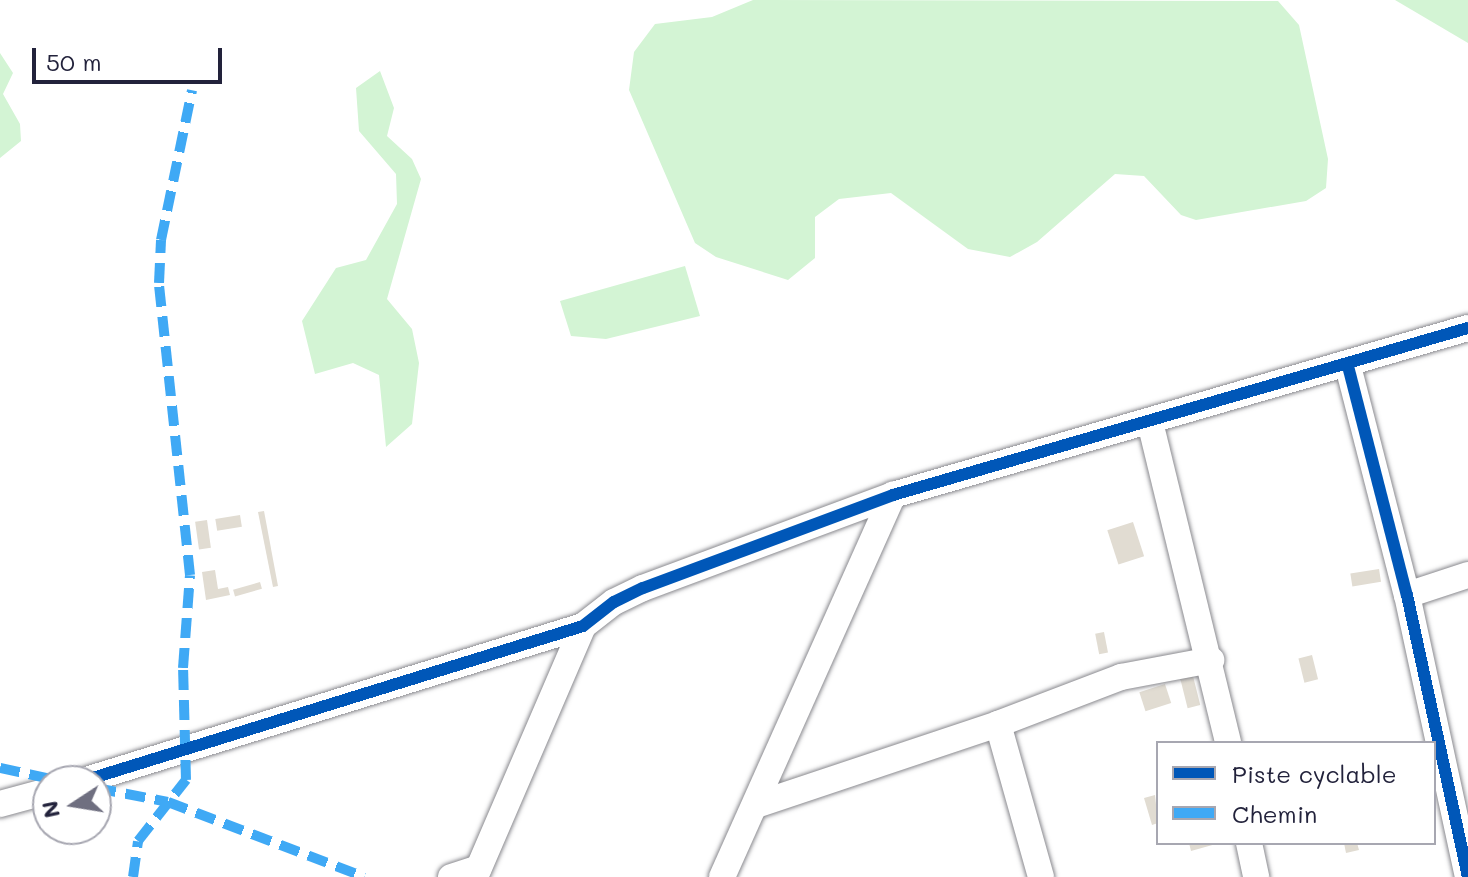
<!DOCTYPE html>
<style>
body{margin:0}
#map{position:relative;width:1468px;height:877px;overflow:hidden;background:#fff;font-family:Mali,sans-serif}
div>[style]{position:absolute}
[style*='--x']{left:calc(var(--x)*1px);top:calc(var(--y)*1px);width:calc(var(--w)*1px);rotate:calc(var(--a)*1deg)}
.green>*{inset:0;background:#d3f4d4}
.building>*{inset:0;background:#e1dcd2;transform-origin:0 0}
.roads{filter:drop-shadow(0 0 2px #8a8a8f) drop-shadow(0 0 2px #8a8a8f)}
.minor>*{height:26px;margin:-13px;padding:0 13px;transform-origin:13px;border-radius:13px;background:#fff}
.quiet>*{height:10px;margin-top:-5px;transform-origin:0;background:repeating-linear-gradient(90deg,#3fa9f5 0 20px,transparent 0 30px)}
.cycleway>*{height:12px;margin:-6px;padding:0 6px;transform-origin:6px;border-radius:6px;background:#0057b8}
span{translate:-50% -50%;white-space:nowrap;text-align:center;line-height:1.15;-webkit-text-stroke:6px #fff;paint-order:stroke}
.legend{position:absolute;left:1156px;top:741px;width:280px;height:104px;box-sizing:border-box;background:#fff;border:2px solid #a7a7b1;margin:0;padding:10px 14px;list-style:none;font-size:24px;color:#22223b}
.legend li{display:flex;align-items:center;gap:16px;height:40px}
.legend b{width:40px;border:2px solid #a7a7b1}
.north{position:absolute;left:32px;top:765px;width:80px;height:80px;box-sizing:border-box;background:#fff;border:2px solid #a7a7b1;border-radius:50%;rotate:258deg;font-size:22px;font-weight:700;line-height:32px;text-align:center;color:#22223b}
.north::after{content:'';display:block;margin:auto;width:28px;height:36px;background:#6f6f80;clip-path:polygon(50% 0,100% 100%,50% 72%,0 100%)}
.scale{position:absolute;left:32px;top:48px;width:190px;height:36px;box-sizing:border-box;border:4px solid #22223b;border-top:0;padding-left:10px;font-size:24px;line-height:28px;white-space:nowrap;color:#22223b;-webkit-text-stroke:6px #fff;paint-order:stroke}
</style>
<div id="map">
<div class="green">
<i style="clip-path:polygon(753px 0,1278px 1px,1299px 25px,1328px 159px,1326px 188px,1306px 201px,1196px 220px,1181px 215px,1144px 176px,1115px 174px,1037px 242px,1010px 257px,968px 249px,891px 193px,839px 199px,815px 217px,815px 258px,788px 280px,716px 257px,695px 243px,629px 90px,634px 52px,655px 24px,712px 17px)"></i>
<i style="clip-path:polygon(1395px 0,1468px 0,1468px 43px)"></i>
<i style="clip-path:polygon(0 53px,13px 73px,3px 94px,20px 124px,21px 141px,0 158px)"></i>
<i style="clip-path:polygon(380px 71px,394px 108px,387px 136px,412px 159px,421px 179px,387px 299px,412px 329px,419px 363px,412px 424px,386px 447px,379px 375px,353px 363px,315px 374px,302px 321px,336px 268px,366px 260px,397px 204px,396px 174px,359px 131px,356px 88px)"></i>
<i style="clip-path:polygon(685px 266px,700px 316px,606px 339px,571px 336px,560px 301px)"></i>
</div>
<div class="building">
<i style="clip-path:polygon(264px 511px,278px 586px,273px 587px,258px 512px)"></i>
<i style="left:240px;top:515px;width:12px;height:25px;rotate:81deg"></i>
<i style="left:207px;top:520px;width:28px;height:12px;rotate:82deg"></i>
<i style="left:1133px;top:522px;width:36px;height:27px;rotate:72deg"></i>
<i style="left:1379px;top:569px;width:13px;height:29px;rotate:81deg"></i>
<i style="clip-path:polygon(215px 570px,218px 589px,228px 587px,230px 595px,206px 600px,202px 572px)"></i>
<i style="left:260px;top:582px;width:7px;height:28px;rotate:74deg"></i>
<i style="left:1104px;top:632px;width:21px;height:9px;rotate:79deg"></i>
<i style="left:1312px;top:655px;width:25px;height:14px;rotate:76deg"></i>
<i style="left:1192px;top:672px;width:34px;height:13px;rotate:76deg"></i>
<i style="left:1165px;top:684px;width:20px;height:27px;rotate:72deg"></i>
<i style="clip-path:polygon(1155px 795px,1158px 823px,1152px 825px,1144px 798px)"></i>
<i style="clip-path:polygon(1189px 843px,1216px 843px,1216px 844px,1191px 851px)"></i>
<i style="clip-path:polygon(1344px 843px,1357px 843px,1359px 850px,1346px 853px)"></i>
</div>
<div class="roads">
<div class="minor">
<i style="--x:1348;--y:366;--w:236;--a:75.6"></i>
<i style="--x:1407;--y:595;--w:289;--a:77.8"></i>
<i style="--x:1150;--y:422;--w:330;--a:76.3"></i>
<i style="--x:1407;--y:595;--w:64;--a:-18.2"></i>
<i style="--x:998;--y:724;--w:159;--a:74.3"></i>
<i style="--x:83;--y:781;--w:523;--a:-17.22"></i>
<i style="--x:583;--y:626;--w:39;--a:-38"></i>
<i style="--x:614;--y:602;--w:32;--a:-26"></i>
<i style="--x:643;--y:588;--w:267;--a:-20.4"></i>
<i style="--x:893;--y:495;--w:599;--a:-16.2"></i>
<i style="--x:0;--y:804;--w:50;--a:-15.2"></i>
<i style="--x:756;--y:805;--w:255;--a:-18.5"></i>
<i style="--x:998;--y:724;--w:132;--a:-20.9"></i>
<i style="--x:1121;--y:677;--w:92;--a:-10.7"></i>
<i style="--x:1249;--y:843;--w:35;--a:78"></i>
<i style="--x:451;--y:877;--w:29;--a:-18"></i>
<i style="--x:475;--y:877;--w:273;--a:-66.7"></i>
<i style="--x:722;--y:877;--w:419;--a:-65.9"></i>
</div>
</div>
<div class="quiet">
<i style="--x:0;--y:768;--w:61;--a:12.2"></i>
<i style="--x:96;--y:788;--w:73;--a:11"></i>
<i style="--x:168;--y:802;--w:210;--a:20.9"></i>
<i style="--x:133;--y:877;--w:36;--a:-82"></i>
<i style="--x:138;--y:841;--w:78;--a:-51.8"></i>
<i style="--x:186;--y:780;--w:112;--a:-91.5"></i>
<i style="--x:183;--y:668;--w:93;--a:-85.7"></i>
<i style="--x:190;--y:575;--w:294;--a:-96.1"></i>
<i style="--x:159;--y:283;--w:43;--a:-87.3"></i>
<i style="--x:161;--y:240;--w:153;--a:-78.3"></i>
</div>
<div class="cycleway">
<i style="--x:1348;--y:366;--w:236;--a:75.6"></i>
<i style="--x:1407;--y:595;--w:289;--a:77.8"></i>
<i style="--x:83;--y:781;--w:523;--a:-17.22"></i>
<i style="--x:583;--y:626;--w:39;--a:-38"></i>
<i style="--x:614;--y:602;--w:32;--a:-26"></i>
<i style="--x:643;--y:588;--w:267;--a:-20.4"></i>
<i style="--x:893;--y:495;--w:599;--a:-16.2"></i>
</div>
<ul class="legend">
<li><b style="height:10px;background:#0057b8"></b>Piste cyclable</li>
<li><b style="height:10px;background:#3fa9f5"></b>Chemin</li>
</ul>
<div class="north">N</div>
<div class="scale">50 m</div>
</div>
